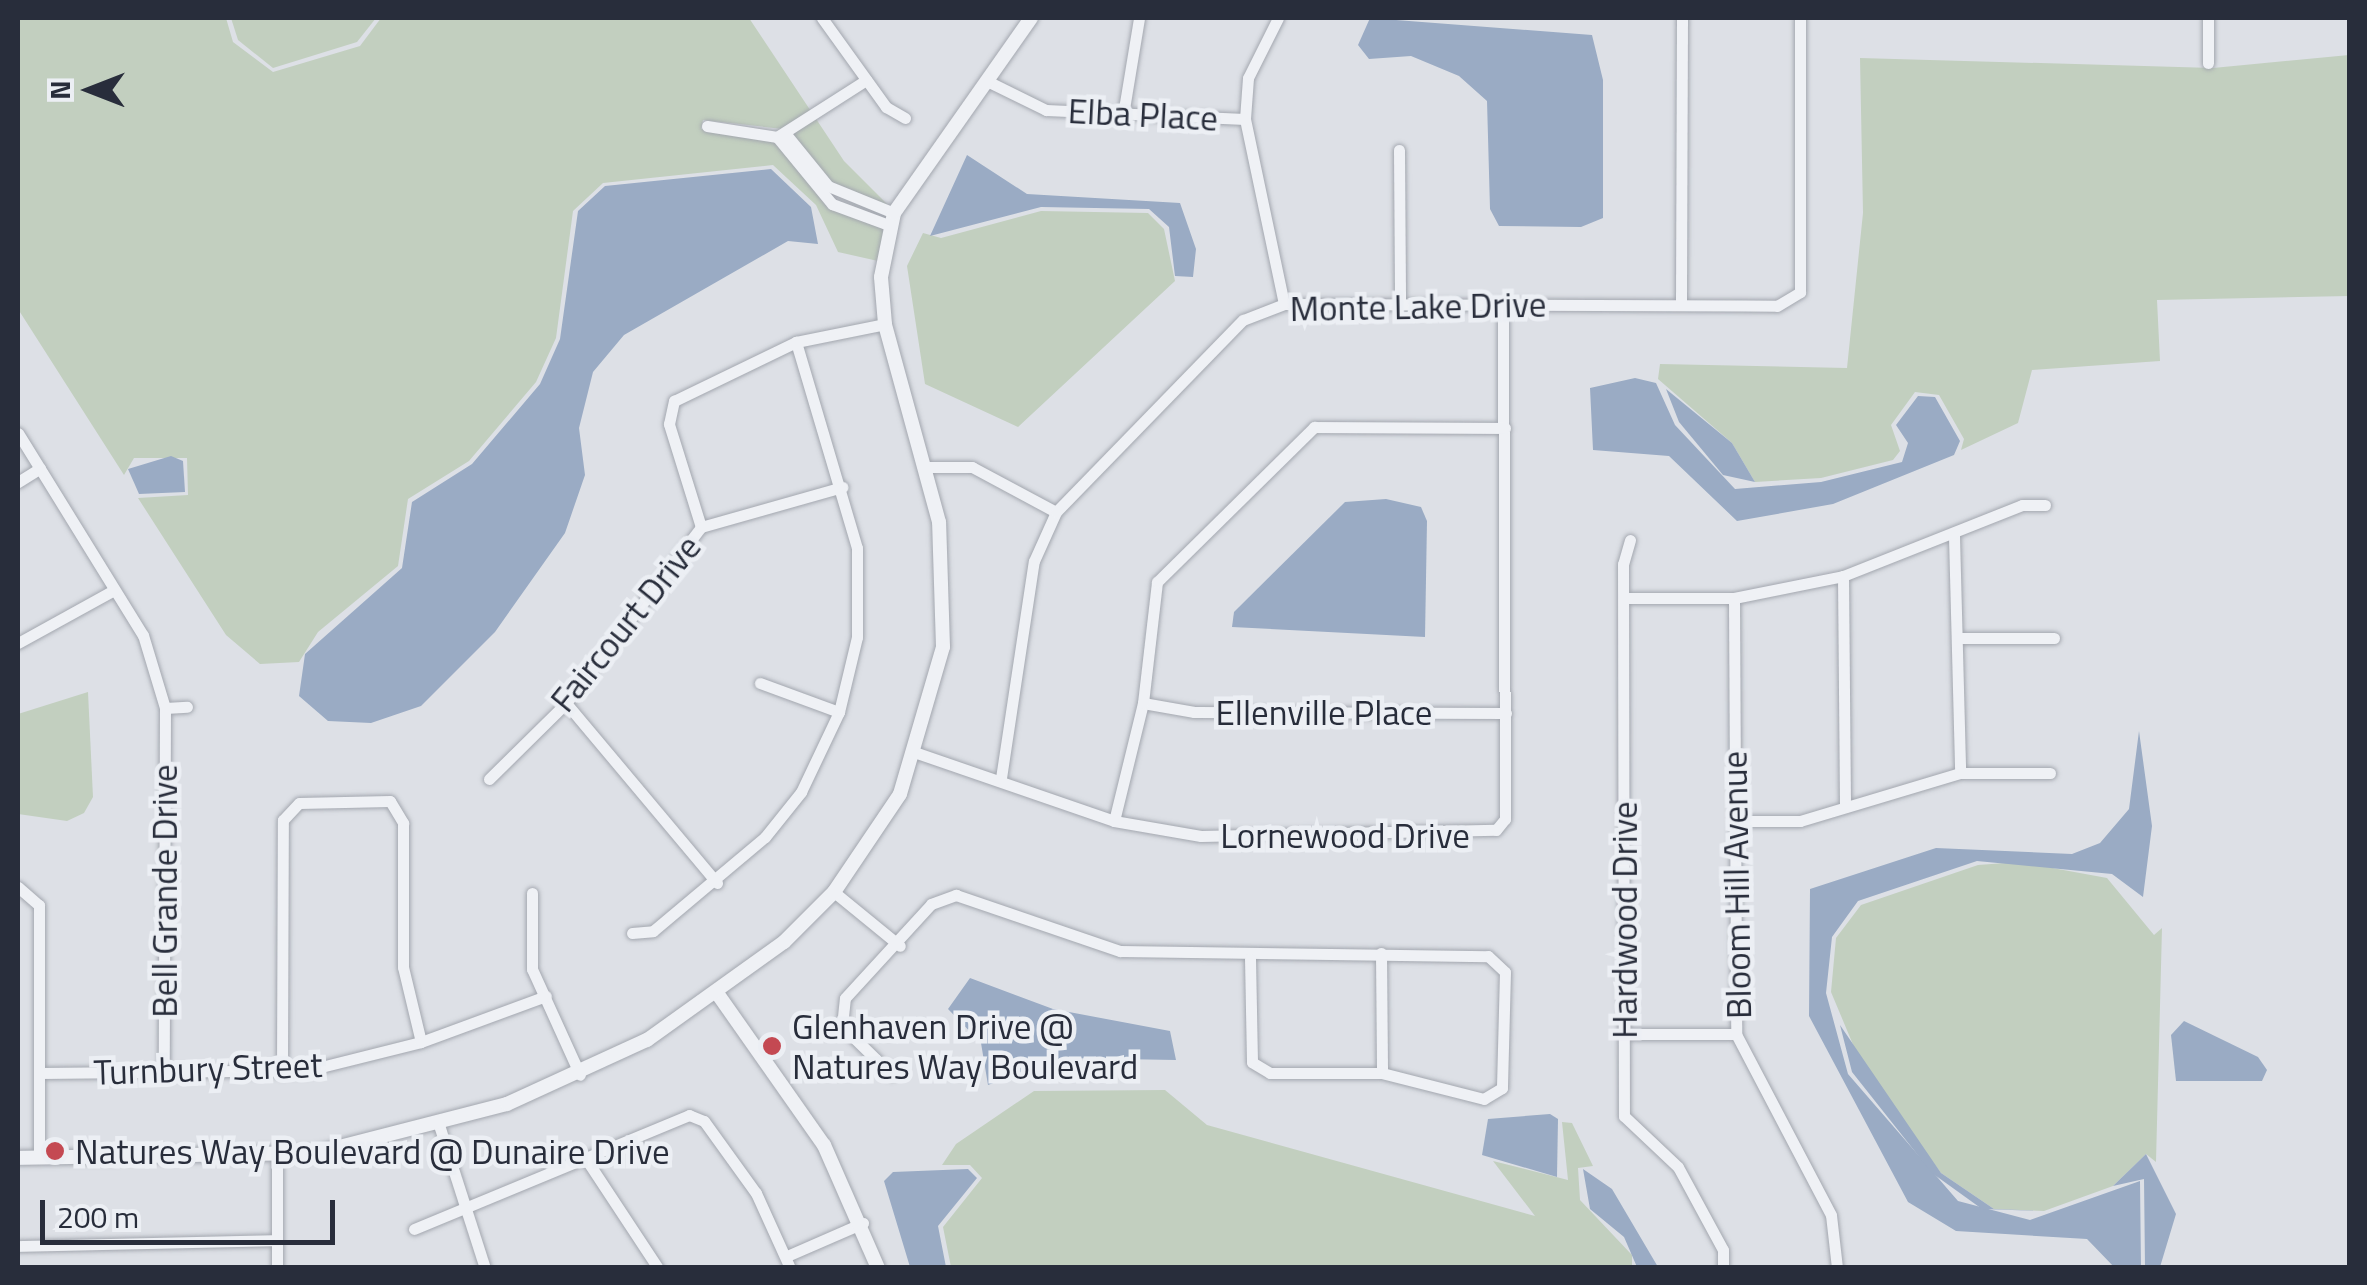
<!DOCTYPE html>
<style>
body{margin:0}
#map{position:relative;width:2367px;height:1285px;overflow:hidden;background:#dde0e6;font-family:"Titillium Web",sans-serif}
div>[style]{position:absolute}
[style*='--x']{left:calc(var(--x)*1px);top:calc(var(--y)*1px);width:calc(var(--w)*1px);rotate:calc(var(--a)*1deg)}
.green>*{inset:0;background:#c2cfbf}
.water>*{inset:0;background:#9aabc4}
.roads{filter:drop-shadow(0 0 2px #a3a7af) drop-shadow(0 0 2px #a3a7af)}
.minor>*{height:11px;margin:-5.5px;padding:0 5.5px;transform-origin:5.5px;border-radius:5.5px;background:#eff1f5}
.tertiary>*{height:14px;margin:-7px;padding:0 7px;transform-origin:7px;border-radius:7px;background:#eff1f5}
.dots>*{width:28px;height:28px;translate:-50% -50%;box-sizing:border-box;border:5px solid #eceff4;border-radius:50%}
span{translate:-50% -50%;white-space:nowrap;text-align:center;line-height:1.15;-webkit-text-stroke:9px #eceff4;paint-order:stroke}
.street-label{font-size:35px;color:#282d3b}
.poi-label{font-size:35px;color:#282d3b}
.left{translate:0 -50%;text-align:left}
.frame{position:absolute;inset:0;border:20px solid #282d3b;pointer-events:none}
.north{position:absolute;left:40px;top:40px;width:100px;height:100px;-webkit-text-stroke:8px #eceff4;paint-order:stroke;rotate:270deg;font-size:28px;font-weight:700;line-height:40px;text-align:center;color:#282d3b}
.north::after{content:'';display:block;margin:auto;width:35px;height:45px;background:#282d3b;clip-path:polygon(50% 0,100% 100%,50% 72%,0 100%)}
.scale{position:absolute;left:40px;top:1200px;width:295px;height:45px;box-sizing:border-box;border:5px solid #282d3b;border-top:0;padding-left:12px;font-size:30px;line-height:35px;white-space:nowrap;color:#282d3b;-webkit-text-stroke:8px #eceff4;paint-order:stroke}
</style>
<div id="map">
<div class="green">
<i style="clip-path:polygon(18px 18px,226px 18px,233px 42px,273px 72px,360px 46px,381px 18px,749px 18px,844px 161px,889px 206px,832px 182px,783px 129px,703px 120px,701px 129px,775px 142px,828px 208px,885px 229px,878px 261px,838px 252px,816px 205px,773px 165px,603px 183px,573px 211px,556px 338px,536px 382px,469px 461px,408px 499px,398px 566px,318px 632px,299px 662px,260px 664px,226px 635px,138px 498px,188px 495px,187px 458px,134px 458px,124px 475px,18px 309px)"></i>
<i style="clip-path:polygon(231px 18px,376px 18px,357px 42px,273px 68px,238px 40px)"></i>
<i style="clip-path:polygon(2349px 55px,2349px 296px,2157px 300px,2160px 361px,2032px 370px,2018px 423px,1961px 450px,1964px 439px,1939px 395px,1915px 392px,1891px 425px,1900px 451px,1893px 460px,1821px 478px,1755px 482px,1732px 443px,1658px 379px,1660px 364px,1847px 368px,1863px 213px,1860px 58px,2213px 68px)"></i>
<i style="clip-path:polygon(1041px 211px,1148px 213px,1164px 229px,1175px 281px,1018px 427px,925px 384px,907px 266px,923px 233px,941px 238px)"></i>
<i style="clip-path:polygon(88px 692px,93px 797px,84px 813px,67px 821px,18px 814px,18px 714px)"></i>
<i style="clip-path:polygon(2019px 862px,2107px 878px,2154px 935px,2162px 928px,2156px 1162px,2146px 1154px,2113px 1186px,2044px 1211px,1994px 1209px,1941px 1173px,1862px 1066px,1831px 992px,1836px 938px,1861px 905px,1978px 865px)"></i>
<i style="clip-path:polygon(1165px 1090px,1207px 1125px,1535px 1216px,1493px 1161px,1568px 1180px,1562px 1122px,1572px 1123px,1593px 1166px,1578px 1168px,1580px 1200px,1632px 1255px,1632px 1267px,951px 1267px,943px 1227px,982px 1178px,970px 1165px,942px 1165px,956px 1144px,1034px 1091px)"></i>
</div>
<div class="water">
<i style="clip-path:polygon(1370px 18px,1592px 35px,1603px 80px,1603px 218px,1581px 227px,1499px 226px,1490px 209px,1487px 101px,1459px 76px,1411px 56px,1369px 59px,1358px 45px)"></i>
<i style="clip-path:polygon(967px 155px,1027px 194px,1180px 203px,1196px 249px,1193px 277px,1175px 276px,1169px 227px,1149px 209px,1041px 207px,930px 236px)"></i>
<i style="clip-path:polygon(771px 169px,811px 207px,818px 244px,788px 241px,624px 335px,593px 372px,579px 428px,585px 475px,565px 533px,495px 632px,421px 706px,371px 723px,328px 721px,299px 696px,305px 654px,402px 568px,412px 502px,472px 464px,540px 384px,560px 339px,578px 211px,605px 186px)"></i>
<i style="clip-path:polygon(1635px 378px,1656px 383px,1675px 425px,1735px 489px,1821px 482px,1902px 462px,1908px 443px,1896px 425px,1918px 396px,1935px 397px,1960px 441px,1954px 455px,1833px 504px,1737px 521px,1669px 456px,1593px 450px,1590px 388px)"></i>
<i style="clip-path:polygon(1666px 389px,1732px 443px,1755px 482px,1723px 475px,1679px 422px)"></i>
<i style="clip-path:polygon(171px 456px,183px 461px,185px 492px,139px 494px,128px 469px)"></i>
<i style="clip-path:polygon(1386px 499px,1421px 507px,1427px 521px,1425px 637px,1232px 627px,1234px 612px,1345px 502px)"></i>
<i style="clip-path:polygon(2139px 731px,2152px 826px,2143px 897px,2112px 874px,1977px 861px,1858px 901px,1832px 937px,1826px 993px,1848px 1074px,1958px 1201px,2030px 1220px,2140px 1181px,2141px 1267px,2115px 1268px,2087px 1239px,1956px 1231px,1908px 1202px,1809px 1016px,1810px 889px,1936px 848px,2072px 854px,2100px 843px,2129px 809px)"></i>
<i style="clip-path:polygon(970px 978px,1053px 1009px,1170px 1031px,1176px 1060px,1062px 1058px,988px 1085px,981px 1043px,948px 1009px)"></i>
<i style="clip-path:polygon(2184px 1021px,2258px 1057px,2267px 1070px,2262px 1081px,2176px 1081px,2171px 1035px)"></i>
<i style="clip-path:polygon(1840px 1025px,1941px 1173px,1994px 1209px,2044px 1211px,1982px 1209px,1932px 1173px,1852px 1072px)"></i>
<i style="clip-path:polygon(1550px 1114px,1558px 1119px,1557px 1177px,1482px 1155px,1488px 1119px)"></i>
<i style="clip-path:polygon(2146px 1154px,2176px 1214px,2160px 1267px,2145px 1267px,2144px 1179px,2113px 1186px)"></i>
<i style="clip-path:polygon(968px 1169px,977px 1178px,938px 1226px,946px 1267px,910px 1267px,884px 1181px,893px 1172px)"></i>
<i style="clip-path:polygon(1583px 1169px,1612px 1189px,1658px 1267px,1637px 1267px,1624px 1237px,1590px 1209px)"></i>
</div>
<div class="roads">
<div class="minor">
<i style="--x:822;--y:18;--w:110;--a:54.3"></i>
<i style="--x:886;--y:107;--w:22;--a:30"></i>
<i style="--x:1278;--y:18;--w:67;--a:116.6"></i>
<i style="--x:1248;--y:78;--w:41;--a:94.2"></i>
<i style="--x:1245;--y:119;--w:189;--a:78.1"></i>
<i style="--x:2208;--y:18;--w:45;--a:90"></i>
<i style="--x:987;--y:81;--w:66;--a:26.2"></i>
<i style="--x:1046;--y:110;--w:199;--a:2.6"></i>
<i style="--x:1123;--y:115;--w:98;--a:-80.6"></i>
<i style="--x:707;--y:126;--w:71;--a:8.9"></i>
<i style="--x:777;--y:137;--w:106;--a:-32.6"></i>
<i style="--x:785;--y:133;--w:68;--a:50.9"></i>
<i style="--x:828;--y:186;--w:71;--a:22.2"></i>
<i style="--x:777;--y:137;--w:87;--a:50.6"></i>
<i style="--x:832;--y:204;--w:63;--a:20.4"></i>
<i style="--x:1399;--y:150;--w:152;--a:89.6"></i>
<i style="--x:1681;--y:304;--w:286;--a:-89.8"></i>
<i style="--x:18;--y:433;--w:238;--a:58.3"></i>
<i style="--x:143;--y:635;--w:76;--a:73.2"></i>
<i style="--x:165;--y:708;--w:366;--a:90.2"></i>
<i style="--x:926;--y:467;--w:46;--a:0"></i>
<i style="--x:972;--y:467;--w:95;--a:28.2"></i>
<i style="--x:18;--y:482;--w:26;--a:-32"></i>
<i style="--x:701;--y:527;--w:108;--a:-107.3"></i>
<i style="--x:669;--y:424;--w:24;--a:-78"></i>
<i style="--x:674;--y:401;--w:136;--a:-25.8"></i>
<i style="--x:796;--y:342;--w:91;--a:-11.4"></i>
<i style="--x:1954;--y:536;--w:237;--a:88.5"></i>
<i style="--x:1630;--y:540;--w:25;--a:106"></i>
<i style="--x:1623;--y:564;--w:552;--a:89.9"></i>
<i style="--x:1624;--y:1116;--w:74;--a:43.4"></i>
<i style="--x:1678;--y:1167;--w:94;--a:61.5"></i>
<i style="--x:1723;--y:1250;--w:18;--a:90"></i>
<i style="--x:1843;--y:576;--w:231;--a:89.5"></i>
<i style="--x:1624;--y:598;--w:110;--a:0"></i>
<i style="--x:1734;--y:598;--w:111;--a:-11.4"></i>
<i style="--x:1843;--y:576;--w:193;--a:-21.6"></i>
<i style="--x:2022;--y:505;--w:23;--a:0"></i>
<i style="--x:1734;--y:598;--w:436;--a:89.7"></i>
<i style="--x:1736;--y:1034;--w:204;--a:62.3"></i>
<i style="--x:1831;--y:1215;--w:53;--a:83.5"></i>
<i style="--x:1960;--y:638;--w:94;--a:0"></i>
<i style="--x:18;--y:643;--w:110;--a:-28.9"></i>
<i style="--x:760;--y:683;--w:84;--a:20.2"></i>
<i style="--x:566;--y:703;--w:235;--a:50"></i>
<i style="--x:1143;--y:703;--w:52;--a:10"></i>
<i style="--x:1194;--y:712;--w:312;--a:0.2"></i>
<i style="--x:165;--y:708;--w:22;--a:-3"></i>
<i style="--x:917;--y:753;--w:208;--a:19"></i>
<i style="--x:1114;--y:821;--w:88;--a:9.8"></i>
<i style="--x:1201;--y:836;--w:295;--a:-1.2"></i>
<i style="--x:1496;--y:830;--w:14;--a:-51"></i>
<i style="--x:1505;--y:819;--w:516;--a:-90.22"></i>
<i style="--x:1001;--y:778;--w:219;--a:-81.4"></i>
<i style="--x:1034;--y:561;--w:54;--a:-65.8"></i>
<i style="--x:1056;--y:512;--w:268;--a:-45.8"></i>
<i style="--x:1243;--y:320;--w:44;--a:-21.3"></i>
<i style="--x:1284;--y:304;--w:493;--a:0.2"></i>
<i style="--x:1777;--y:306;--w:27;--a:-31"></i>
<i style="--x:1800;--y:292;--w:274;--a:-90"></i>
<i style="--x:489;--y:779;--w:108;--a:-44.6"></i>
<i style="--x:566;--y:703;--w:222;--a:-52.5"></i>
<i style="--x:701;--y:527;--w:147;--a:-15.8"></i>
<i style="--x:1114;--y:821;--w:122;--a:-76.2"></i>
<i style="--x:1143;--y:703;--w:122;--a:-83.4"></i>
<i style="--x:1157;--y:582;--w:221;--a:-44.6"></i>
<i style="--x:1314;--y:427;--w:191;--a:0.3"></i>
<i style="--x:1735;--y:821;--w:65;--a:0"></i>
<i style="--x:1800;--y:821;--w:167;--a:-16.7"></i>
<i style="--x:1960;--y:773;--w:90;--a:0"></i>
<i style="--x:18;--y:887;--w:28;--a:41"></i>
<i style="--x:39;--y:905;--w:253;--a:90"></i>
<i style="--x:834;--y:892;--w:85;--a:39.3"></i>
<i style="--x:532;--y:893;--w:76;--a:90"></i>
<i style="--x:532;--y:969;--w:116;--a:65.6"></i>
<i style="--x:632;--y:933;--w:21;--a:-5"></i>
<i style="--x:653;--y:931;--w:146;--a:-40"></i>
<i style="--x:765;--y:837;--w:58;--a:-51.3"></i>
<i style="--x:801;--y:792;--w:89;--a:-64.6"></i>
<i style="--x:839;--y:712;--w:77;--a:-76.5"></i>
<i style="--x:857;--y:637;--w:89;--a:-90"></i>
<i style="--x:857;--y:548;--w:215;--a:-106.5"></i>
<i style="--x:1381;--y:953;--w:120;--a:89.5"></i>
<i style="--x:1624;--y:1034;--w:112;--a:0"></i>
<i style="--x:282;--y:1072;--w:252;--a:-89.8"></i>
<i style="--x:283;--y:820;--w:23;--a:-47"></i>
<i style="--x:299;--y:803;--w:91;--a:-1.3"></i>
<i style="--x:390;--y:801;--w:26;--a:59"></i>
<i style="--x:403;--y:823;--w:144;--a:90"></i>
<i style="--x:403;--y:967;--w:77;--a:76.5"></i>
<i style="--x:40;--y:1073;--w:269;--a:-0.6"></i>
<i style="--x:309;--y:1070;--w:115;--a:-14"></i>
<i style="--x:421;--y:1042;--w:133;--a:-20.2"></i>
<i style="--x:891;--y:1074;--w:69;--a:-135.6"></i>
<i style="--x:842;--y:1026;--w:28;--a:-84"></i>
<i style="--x:845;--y:998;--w:127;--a:-47.5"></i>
<i style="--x:931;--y:904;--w:27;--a:-20"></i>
<i style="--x:956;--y:895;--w:173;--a:18.9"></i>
<i style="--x:1120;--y:951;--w:368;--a:0.8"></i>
<i style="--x:1488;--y:956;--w:23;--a:43"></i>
<i style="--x:1505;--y:972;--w:116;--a:91.5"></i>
<i style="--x:1502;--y:1088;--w:21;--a:149"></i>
<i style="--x:1484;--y:1099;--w:105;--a:-165.7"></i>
<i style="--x:1382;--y:1073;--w:112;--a:180"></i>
<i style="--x:1270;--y:1073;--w:21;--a:-149"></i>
<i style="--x:1252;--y:1062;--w:103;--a:-91.1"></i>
<i style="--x:439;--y:1125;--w:150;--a:72.2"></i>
<i style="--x:277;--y:1156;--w:112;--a:90"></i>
<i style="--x:588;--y:1162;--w:127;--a:56.6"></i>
<i style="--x:414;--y:1229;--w:298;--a:-22.5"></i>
<i style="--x:689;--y:1115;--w:16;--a:22"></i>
<i style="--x:704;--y:1121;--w:89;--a:54.2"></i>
<i style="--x:756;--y:1193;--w:82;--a:65.6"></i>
<i style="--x:18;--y:1246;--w:259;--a:-1.3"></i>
<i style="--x:787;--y:1256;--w:83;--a:-23.5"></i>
</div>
<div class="tertiary">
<i style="--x:717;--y:993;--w:186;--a:54.9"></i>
<i style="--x:824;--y:1145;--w:134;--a:66.3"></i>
<i style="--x:18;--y:1158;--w:298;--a:-1"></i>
<i style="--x:316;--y:1153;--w:197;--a:-14.4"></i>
<i style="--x:507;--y:1104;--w:154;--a:-24.6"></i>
<i style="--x:647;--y:1040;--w:168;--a:-35.6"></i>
<i style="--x:784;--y:942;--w:71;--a:-45"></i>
<i style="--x:834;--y:892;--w:118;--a:-56"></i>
<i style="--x:900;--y:794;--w:153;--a:-73.7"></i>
<i style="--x:943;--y:647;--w:125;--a:-91.8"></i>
<i style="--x:939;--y:522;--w:205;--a:-105.3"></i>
<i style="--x:885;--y:324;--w:47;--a:-94.9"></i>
<i style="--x:881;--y:277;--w:65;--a:-78.5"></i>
<i style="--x:894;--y:213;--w:238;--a:-54.9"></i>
</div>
</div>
<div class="dots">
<i style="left:772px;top:1046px;background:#c44952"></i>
<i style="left:55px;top:1151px;background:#c44952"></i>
</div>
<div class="street-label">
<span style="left:1143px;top:114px;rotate:3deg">Elba Place</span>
<span style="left:1418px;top:306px;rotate:-1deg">Monte Lake Drive</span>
<span style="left:625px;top:623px;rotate:-51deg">Faircourt Drive</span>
<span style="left:1324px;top:712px">Ellenville Place</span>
<span style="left:1345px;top:835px">Lornewood Drive</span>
<span style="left:1736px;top:885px;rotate:-91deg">Bloom Hill Avenue</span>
<span style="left:164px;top:891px;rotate:-90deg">Bell Grande Drive</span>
<span style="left:1624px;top:920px;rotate:-90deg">Hardwood Drive</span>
<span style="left:208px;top:1068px;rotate:-2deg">Turnbury Street</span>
</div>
<div class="poi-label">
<span class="left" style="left:792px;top:1046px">Glenhaven Drive @<br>Natures Way Boulevard</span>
<span class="left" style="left:75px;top:1151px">Natures Way Boulevard @ Dunaire Drive</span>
</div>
<div class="frame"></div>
<div class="north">N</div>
<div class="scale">200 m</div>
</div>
